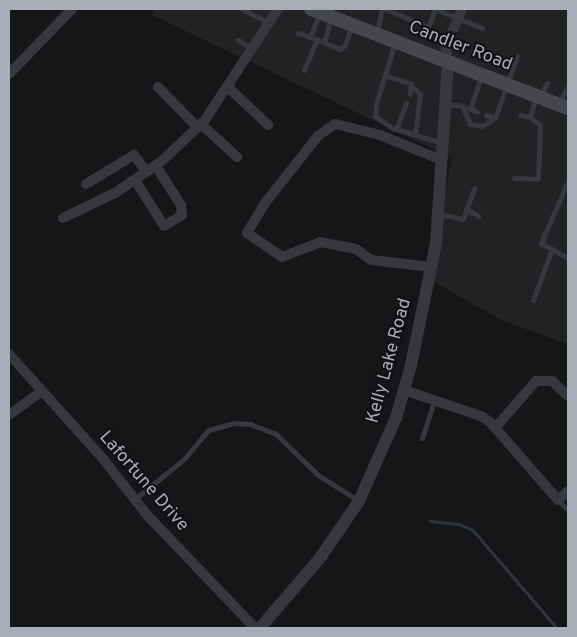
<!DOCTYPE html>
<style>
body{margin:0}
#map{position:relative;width:577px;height:637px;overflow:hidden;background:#161618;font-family:Overpass,sans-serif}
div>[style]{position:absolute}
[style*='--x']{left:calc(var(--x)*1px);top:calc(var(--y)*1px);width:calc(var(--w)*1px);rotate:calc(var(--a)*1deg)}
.built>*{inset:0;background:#222225}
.stream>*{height:2.5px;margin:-1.25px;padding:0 1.25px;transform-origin:1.25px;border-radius:1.25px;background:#2c353c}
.service>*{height:5px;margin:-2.5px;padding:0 2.5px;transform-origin:2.5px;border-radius:2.5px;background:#37383d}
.minor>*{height:10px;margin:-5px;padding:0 5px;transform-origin:5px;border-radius:5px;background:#37383d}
.tertiary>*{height:12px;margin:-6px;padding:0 6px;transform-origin:6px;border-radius:6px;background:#37383d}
.secondary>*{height:14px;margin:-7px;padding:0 7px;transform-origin:7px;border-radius:7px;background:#45474d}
span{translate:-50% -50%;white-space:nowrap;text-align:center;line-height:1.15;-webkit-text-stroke:4px #111113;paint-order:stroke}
.street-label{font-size:18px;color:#a8adb8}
.frame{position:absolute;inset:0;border:10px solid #a8adb8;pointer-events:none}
</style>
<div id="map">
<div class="built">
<i style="clip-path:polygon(155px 9px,568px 9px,568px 344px,503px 321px,427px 278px,452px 158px,152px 15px)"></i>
</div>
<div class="stream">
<i style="--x:430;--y:521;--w:29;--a:6"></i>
<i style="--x:459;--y:524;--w:15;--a:23"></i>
<i style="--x:473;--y:530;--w:129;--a:49.4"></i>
</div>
<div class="service">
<i style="--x:242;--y:9;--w:30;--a:27"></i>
<i style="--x:386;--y:9;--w:46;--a:23.2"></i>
<i style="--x:428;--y:27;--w:19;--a:-69"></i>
<i style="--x:435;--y:9;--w:51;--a:22"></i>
<i style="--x:320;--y:13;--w:26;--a:113"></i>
<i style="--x:310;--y:37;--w:15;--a:20"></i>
<i style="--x:331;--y:18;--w:25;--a:106"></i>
<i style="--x:324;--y:42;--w:7;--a:27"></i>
<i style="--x:330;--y:45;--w:11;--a:22"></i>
<i style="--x:340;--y:49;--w:6;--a:-39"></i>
<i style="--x:345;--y:45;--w:21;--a:-71"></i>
<i style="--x:377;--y:32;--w:24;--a:-78"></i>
<i style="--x:298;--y:33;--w:13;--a:18"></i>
<i style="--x:238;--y:40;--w:17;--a:31"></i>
<i style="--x:395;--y:42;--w:65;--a:107"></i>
<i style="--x:376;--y:104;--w:12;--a:95"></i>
<i style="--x:375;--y:116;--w:21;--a:35"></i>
<i style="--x:392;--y:128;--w:53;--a:16.4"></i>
<i style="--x:304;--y:70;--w:33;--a:-67"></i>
<i style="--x:385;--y:75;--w:28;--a:19"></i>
<i style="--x:411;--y:84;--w:10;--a:96"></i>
<i style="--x:412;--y:87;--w:11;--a:41"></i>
<i style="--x:420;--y:94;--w:39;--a:97"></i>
<i style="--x:540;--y:97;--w:16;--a:-63"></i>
<i style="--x:447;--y:104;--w:15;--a:8"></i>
<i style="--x:462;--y:106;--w:20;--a:66"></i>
<i style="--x:470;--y:124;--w:12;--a:9"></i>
<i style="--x:482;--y:126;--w:15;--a:-32"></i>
<i style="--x:495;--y:118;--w:66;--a:-70.5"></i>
<i style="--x:558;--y:104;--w:20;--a:-60"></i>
<i style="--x:468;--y:108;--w:10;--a:24"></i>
<i style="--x:470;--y:109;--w:34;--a:-71"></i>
<i style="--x:486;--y:115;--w:9;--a:18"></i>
<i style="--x:530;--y:117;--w:22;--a:-74"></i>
<i style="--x:397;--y:127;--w:26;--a:-69"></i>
<i style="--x:514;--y:178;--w:24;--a:2"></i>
<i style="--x:538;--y:179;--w:54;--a:-87.9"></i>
<i style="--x:540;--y:125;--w:13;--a:-141"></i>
<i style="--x:530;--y:117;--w:10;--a:-169"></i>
<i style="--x:568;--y:181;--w:68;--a:113.5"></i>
<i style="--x:541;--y:243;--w:31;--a:29"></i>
<i style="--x:466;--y:209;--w:14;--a:30"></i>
<i style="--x:438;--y:214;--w:25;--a:11"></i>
<i style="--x:463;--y:219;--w:33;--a:-70"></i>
<i style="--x:533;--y:300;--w:54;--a:-69.6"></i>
<i style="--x:422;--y:438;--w:40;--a:-72"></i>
<i style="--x:135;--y:499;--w:63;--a:-39.2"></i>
<i style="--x:184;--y:459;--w:38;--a:-50"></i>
<i style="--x:208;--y:430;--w:27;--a:-15"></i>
<i style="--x:234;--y:423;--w:16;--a:4"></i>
<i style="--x:250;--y:424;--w:28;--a:21"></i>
<i style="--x:276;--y:434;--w:59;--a:44.3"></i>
<i style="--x:318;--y:475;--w:49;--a:32.4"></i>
<i style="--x:558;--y:500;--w:14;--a:45"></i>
</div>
<div class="minor">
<i style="--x:448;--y:63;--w:16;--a:-97"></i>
<i style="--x:446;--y:47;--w:41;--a:-67.2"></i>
<i style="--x:9;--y:74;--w:91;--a:-45.9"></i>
<i style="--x:158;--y:87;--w:57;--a:45.7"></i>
<i style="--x:229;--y:88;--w:54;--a:43.5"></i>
<i style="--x:201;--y:124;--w:49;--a:42.5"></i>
<i style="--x:135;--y:180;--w:54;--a:57.8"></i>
<i style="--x:164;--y:226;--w:21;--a:-31"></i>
<i style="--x:182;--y:215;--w:10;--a:-96"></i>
<i style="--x:181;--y:205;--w:46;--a:-122.7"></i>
<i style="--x:86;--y:184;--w:56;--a:-31.1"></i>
<i style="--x:134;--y:155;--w:21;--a:53"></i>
<i style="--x:63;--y:218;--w:58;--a:-25.7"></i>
<i style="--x:115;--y:193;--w:57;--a:-34.2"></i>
<i style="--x:162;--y:161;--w:59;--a:-43.6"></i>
<i style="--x:205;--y:120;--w:133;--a:-56.7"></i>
<i style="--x:431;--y:267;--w:60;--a:-173.3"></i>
<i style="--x:371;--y:260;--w:19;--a:-144"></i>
<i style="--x:356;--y:249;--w:36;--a:-169"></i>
<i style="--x:321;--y:242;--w:42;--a:159"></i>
<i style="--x:282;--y:257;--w:42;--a:-145.6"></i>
<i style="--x:247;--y:233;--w:35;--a:-59"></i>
<i style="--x:265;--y:203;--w:85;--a:-51.7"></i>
<i style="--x:318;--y:136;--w:21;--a:-35"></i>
<i style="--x:335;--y:124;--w:46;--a:13.7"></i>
<i style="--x:380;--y:135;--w:67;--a:22"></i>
<i style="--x:9;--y:354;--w:142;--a:48.1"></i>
<i style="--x:104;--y:460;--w:70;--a:52"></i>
<i style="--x:147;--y:515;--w:156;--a:46.3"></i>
<i style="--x:404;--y:390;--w:81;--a:18.7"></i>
<i style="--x:481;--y:416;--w:11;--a:34"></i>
<i style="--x:490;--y:422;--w:103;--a:48.9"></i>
<i style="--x:558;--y:500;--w:13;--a:-42"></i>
<i style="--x:9;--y:415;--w:39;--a:-36"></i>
<i style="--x:495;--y:428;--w:62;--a:-48.9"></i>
<i style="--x:536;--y:381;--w:16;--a:0"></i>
<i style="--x:552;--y:381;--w:22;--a:43"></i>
</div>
<div class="tertiary">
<i style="--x:260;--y:628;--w:92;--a:-49.4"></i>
<i style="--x:320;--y:558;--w:69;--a:-55.6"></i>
<i style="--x:359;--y:501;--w:91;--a:-66"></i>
<i style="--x:396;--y:418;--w:55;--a:-74.2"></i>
<i style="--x:411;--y:365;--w:125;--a:-78.4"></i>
<i style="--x:436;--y:243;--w:180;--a:-86.2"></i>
</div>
<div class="secondary">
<i style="--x:311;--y:9;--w:275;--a:21.1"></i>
</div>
<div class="street-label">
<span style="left:460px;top:47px;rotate:21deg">Candler Road</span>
<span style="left:390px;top:361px;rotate:-75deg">Kelly Lake Road</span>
<span style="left:143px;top:482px;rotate:49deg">Lafortune Drive</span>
</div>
<div class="frame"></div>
</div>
